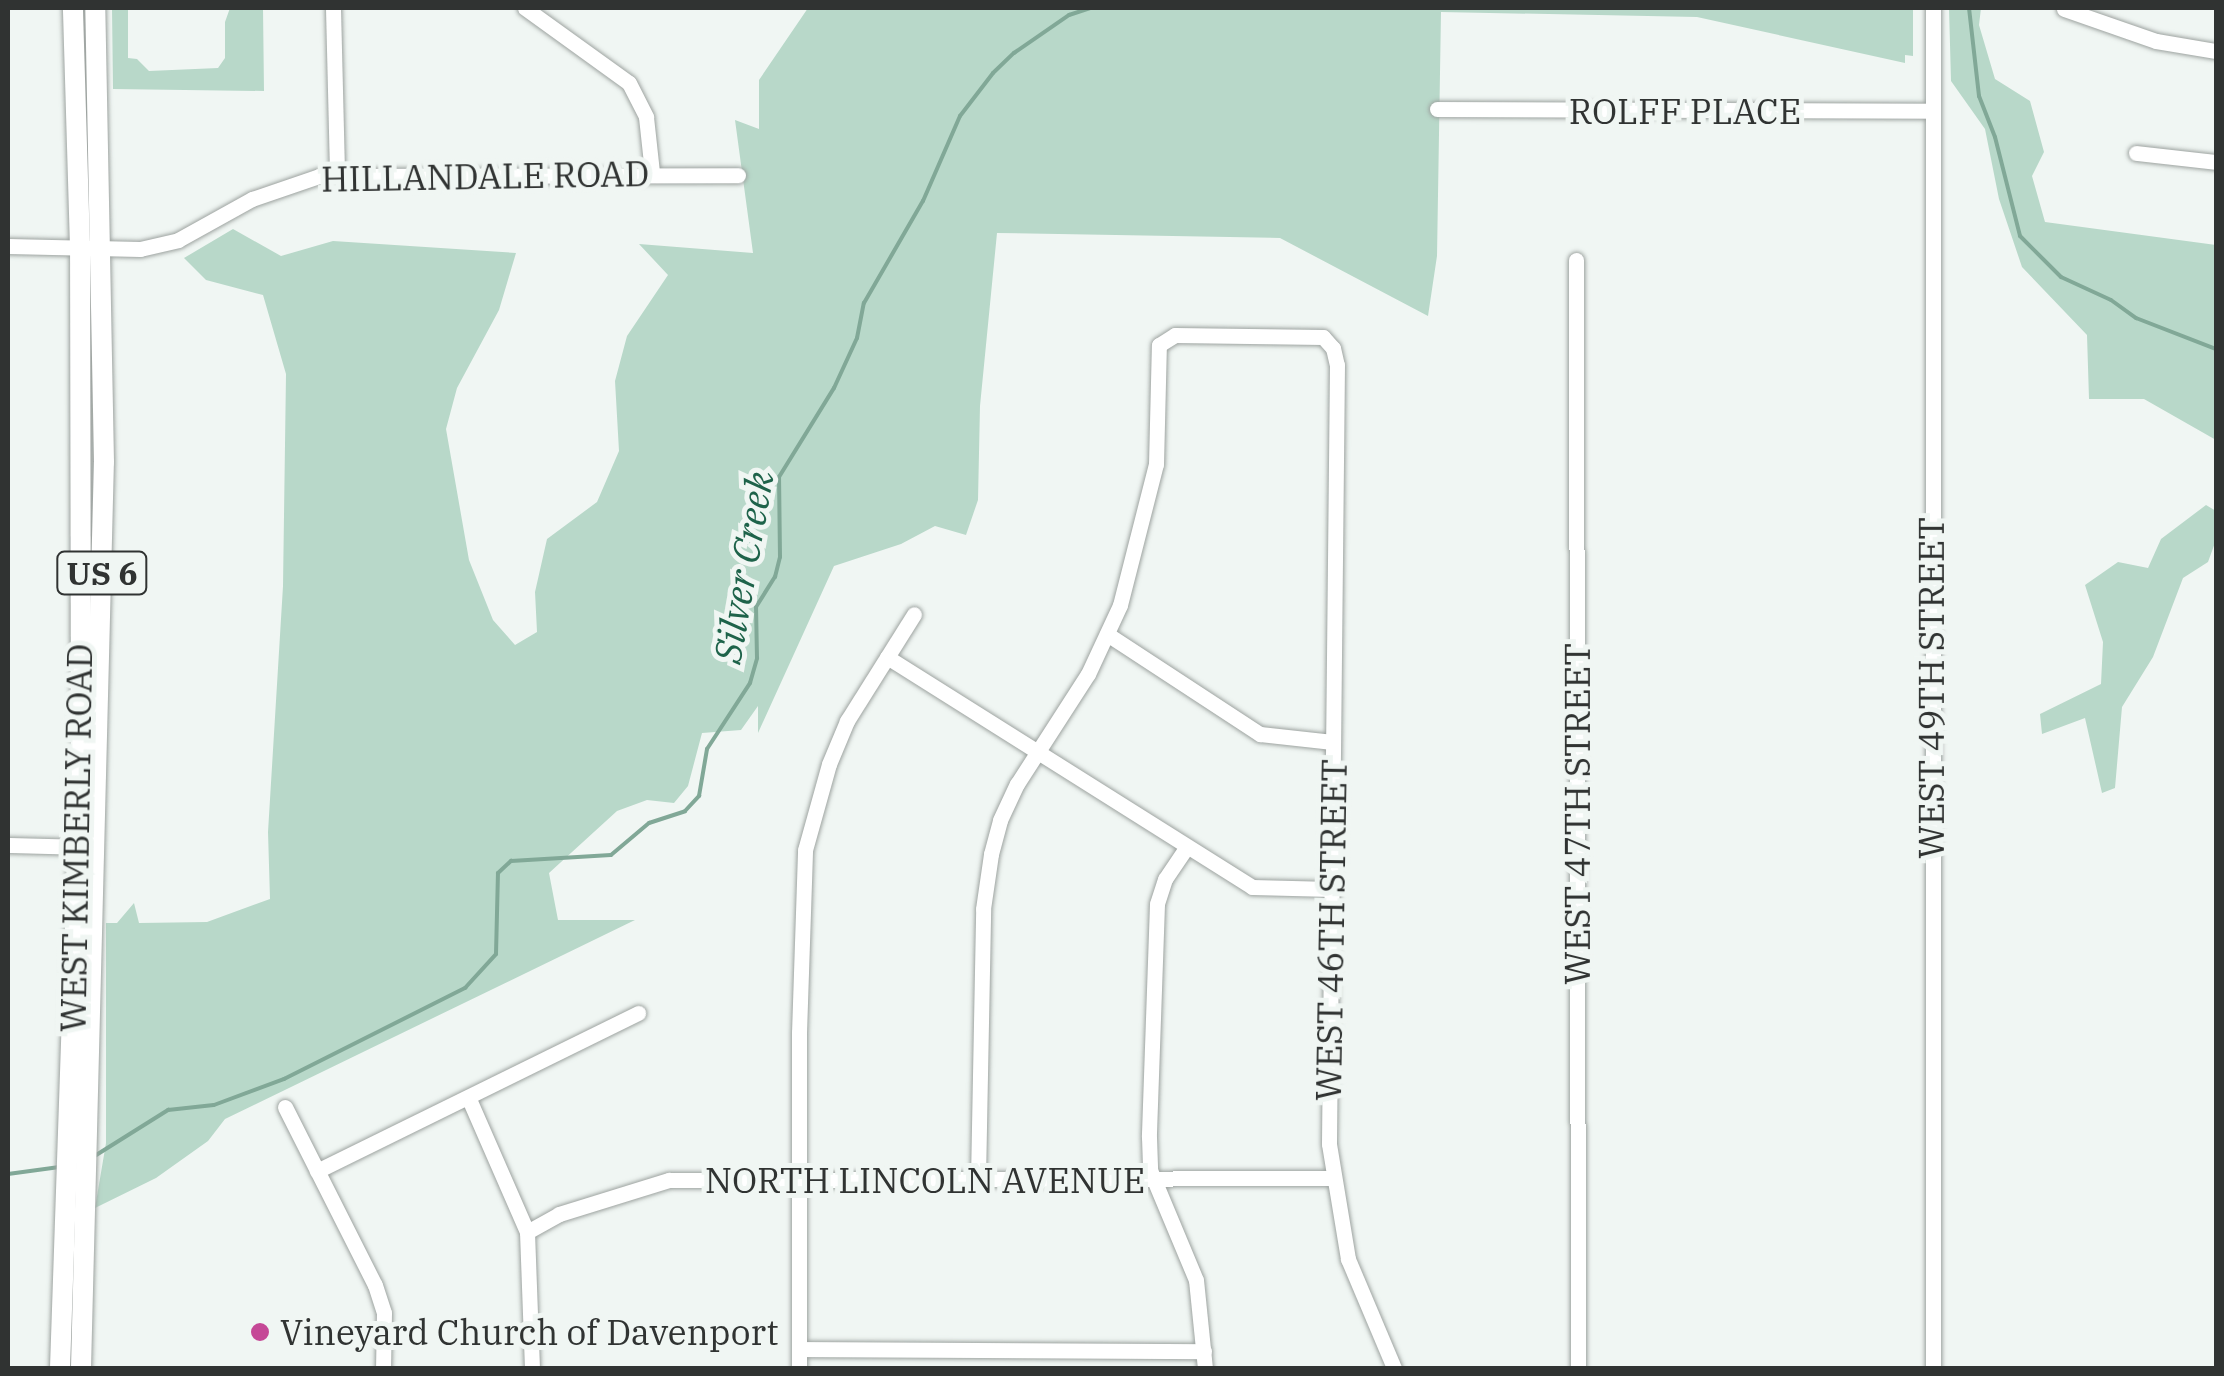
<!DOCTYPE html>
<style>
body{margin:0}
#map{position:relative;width:2224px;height:1376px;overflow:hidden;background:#f0f6f3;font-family:"IBM Plex Serif",serif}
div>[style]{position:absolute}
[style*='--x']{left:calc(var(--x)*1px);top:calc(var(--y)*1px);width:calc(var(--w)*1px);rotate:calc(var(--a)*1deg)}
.green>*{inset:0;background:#b8d8c9}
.stream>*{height:4px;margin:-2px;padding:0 2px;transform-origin:2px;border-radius:2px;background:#81a897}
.roads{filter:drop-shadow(0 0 2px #9da3a0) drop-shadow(0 0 2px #9da3a0)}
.minor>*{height:15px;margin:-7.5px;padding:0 7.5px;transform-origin:7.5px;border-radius:7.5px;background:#fff}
.major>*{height:20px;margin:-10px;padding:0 10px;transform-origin:10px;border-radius:10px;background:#fff}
.dots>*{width:28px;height:28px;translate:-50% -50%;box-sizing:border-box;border:5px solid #f0f6f3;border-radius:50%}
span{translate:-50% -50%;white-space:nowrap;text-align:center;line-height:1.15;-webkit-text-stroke:10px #f0f6f3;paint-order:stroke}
.shield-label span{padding:2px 8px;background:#f0f6f3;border:2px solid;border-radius:8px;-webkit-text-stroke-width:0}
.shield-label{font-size:32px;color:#303332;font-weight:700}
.street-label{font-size:35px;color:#303332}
.poi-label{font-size:35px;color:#303332}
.left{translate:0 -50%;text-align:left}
.water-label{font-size:38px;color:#1e634a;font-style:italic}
.frame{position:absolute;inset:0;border:10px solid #303332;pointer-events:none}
</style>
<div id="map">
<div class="green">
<i style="clip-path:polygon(112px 8px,128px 8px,128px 58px,137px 59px,149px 71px,218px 68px,225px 58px,225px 22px,230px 8px,263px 8px,264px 91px,113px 89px)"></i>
<i style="clip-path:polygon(808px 8px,1913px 8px,1913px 56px,1905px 55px,1905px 63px,1697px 17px,1441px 12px,1437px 256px,1428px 316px,1280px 238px,997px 233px,980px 406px,978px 500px,966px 535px,935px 526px,901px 544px,834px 566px,758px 733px,758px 706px,741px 730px,702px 733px,688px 786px,674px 803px,647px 800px,617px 811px,549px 873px,558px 920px,635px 920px,225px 1119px,208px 1141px,156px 1178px,95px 1208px,106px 1143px,106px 923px,117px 923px,134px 903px,139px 923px,207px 922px,270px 899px,268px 832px,283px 586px,286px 374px,263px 295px,206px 280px,184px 258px,233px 229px,281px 256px,333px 241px,516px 253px,499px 310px,457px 388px,446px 429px,469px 560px,493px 620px,515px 645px,537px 632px,535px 592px,547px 539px,597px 502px,619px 451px,615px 381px,627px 336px,668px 275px,639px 244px,753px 253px,735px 120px,759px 129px,759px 80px)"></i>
<i style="clip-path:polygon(1949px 8px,1981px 8px,1979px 25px,1995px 79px,2030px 101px,2044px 152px,2032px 176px,2045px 222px,2216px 245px,2216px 440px,2144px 399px,2089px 399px,2087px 335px,2022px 267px,1999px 199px,1985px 129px,1951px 81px)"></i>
<i style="clip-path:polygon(2206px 505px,2216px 511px,2216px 540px,2208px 562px,2183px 578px,2153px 657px,2122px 707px,2115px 788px,2102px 793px,2085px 718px,2042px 734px,2040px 714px,2101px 684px,2103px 642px,2085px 585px,2118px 562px,2148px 568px,2161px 539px)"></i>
</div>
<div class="stream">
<i style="--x:1969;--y:8;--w:89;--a:83.5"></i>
<i style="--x:1979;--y:96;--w:44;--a:68.7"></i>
<i style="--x:1995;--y:137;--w:102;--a:75.8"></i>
<i style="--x:2020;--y:236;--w:58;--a:45"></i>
<i style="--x:2061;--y:277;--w:55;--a:24.7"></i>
<i style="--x:2111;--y:300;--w:31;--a:36"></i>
<i style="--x:2136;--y:318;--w:86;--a:21.2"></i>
<i style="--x:93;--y:1157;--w:89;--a:-32.1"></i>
<i style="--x:168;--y:1110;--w:46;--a:-6.2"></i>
<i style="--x:214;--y:1105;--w:75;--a:-20.4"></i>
<i style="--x:284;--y:1079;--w:203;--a:-26.7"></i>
<i style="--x:465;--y:988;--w:46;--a:-47.6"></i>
<i style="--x:496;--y:954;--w:81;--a:-88.6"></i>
<i style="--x:498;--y:873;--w:18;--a:-43"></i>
<i style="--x:511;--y:861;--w:100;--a:-3.4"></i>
<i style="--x:611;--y:855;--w:50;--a:-40.1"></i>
<i style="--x:649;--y:823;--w:38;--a:-18"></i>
<i style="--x:685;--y:811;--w:21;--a:-47"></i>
<i style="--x:699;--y:796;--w:48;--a:-80.3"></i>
<i style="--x:707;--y:749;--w:79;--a:-56.9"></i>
<i style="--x:750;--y:683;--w:26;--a:-74"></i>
<i style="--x:757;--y:658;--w:51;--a:-91.1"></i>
<i style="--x:756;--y:607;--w:36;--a:-58"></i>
<i style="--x:775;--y:577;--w:21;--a:-76"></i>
<i style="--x:780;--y:557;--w:80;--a:-90.7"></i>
<i style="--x:779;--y:477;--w:105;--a:-58.3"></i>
<i style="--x:834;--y:388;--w:55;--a:-65.3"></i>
<i style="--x:857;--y:338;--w:36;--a:-79"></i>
<i style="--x:864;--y:303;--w:118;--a:-60"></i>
<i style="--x:923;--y:201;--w:93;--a:-66.5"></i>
<i style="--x:960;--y:116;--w:54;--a:-52.5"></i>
<i style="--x:993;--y:73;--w:29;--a:-44"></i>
<i style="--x:1014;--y:53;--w:67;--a:-34.6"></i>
<i style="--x:1069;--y:15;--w:23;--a:-18"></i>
<i style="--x:8;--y:1174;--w:52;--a:-7.7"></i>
</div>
<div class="roads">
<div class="minor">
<i style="--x:333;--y:8;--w:167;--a:88.6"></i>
<i style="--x:525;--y:8;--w:128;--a:35.8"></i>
<i style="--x:629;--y:83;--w:38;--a:63"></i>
<i style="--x:646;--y:117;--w:55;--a:83.8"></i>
<i style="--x:1933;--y:8;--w:1360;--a:90"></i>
<i style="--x:2064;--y:9;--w:97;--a:19.2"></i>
<i style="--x:2156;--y:41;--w:61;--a:9.5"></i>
<i style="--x:1437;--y:109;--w:496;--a:0.2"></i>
<i style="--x:2136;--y:153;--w:81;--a:6.4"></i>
<i style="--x:8;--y:246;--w:132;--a:1.3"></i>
<i style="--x:140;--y:249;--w:39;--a:-13"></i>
<i style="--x:178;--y:240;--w:85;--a:-29"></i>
<i style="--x:252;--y:199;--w:71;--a:-18.9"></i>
<i style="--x:319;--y:176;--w:419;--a:-0.1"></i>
<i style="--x:1576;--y:260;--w:1108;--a:89.9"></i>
<i style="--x:1107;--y:634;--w:183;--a:33.2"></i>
<i style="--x:1260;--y:734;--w:73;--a:6.3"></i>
<i style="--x:887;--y:657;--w:431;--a:32.2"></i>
<i style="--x:1252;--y:887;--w:80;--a:1.4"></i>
<i style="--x:8;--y:845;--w:80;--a:1.4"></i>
<i style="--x:1186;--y:848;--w:37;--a:124"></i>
<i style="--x:1165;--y:879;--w:26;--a:108"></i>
<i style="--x:1157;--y:904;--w:233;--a:92"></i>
<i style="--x:1149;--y:1137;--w:33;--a:88"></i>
<i style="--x:1150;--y:1170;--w:119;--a:67.3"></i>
<i style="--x:1196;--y:1280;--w:88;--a:84.2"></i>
<i style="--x:469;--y:1099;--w:145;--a:66.4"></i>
<i style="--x:527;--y:1232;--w:136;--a:87.9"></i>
<i style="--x:285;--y:1107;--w:199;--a:63.2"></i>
<i style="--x:375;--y:1285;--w:29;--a:72"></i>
<i style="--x:384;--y:1313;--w:55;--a:91"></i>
<i style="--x:317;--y:1171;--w:358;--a:-26.2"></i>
<i style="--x:978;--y:1179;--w:270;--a:-88.9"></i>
<i style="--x:983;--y:909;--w:56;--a:-81.7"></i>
<i style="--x:991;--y:854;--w:35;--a:-75"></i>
<i style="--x:1000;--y:820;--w:40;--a:-65"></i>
<i style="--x:1017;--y:784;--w:131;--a:-57.2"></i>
<i style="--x:1088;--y:674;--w:76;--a:-65.1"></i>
<i style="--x:1120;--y:605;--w:146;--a:-75.7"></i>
<i style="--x:1156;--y:464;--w:119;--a:-88.6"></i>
<i style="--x:1159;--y:345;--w:19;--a:-32"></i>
<i style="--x:1175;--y:335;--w:148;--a:0.8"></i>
<i style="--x:1323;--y:337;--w:15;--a:48"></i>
<i style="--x:1333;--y:348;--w:17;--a:77"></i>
<i style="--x:1337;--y:365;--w:779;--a:90.59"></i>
<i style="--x:1329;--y:1144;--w:117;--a:80.6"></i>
<i style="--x:1348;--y:1259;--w:118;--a:67.1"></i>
<i style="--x:527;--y:1232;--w:37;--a:-29"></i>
<i style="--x:559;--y:1214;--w:115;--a:-17.2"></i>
<i style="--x:669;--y:1180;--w:665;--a:-0.17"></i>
<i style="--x:799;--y:1349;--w:405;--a:0.3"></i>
<i style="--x:799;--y:1368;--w:335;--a:-90"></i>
<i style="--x:799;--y:1033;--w:183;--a:-88.1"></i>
<i style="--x:805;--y:850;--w:89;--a:-74.4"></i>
<i style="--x:829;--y:764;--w:47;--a:-67.3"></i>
<i style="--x:847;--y:721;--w:126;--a:-57.9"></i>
</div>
<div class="major">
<i style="--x:60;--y:1368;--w:621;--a:-88.06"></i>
<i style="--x:81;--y:747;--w:500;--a:-90.11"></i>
<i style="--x:80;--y:247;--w:239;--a:-91.7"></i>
<i style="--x:81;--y:1368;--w:906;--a:-88.55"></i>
<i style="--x:104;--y:462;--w:454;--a:-91.1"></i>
</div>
</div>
<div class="dots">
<i style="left:260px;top:1332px;background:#c54896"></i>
</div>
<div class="shield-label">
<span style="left:102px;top:573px">US 6</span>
</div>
<div class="street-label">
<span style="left:1685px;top:111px">ROLFF PLACE</span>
<span style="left:485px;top:176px;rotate:-1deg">HILLANDALE ROAD</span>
<span style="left:1931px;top:688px;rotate:-90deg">WEST 49TH STREET</span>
<span style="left:1577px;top:814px;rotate:-90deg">WEST 47TH STREET</span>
<span style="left:76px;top:838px;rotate:-89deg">WEST KIMBERLY ROAD</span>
<span style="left:1331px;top:930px;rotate:-89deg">WEST 46TH STREET</span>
<span style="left:925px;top:1180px">NORTH LINCOLN AVENUE</span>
</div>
<div class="poi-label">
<span class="left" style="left:280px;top:1332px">Vineyard Church of Davenport</span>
</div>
<div class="water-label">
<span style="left:743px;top:567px;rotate:-80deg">Silver Creek</span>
</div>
<div class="frame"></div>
</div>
